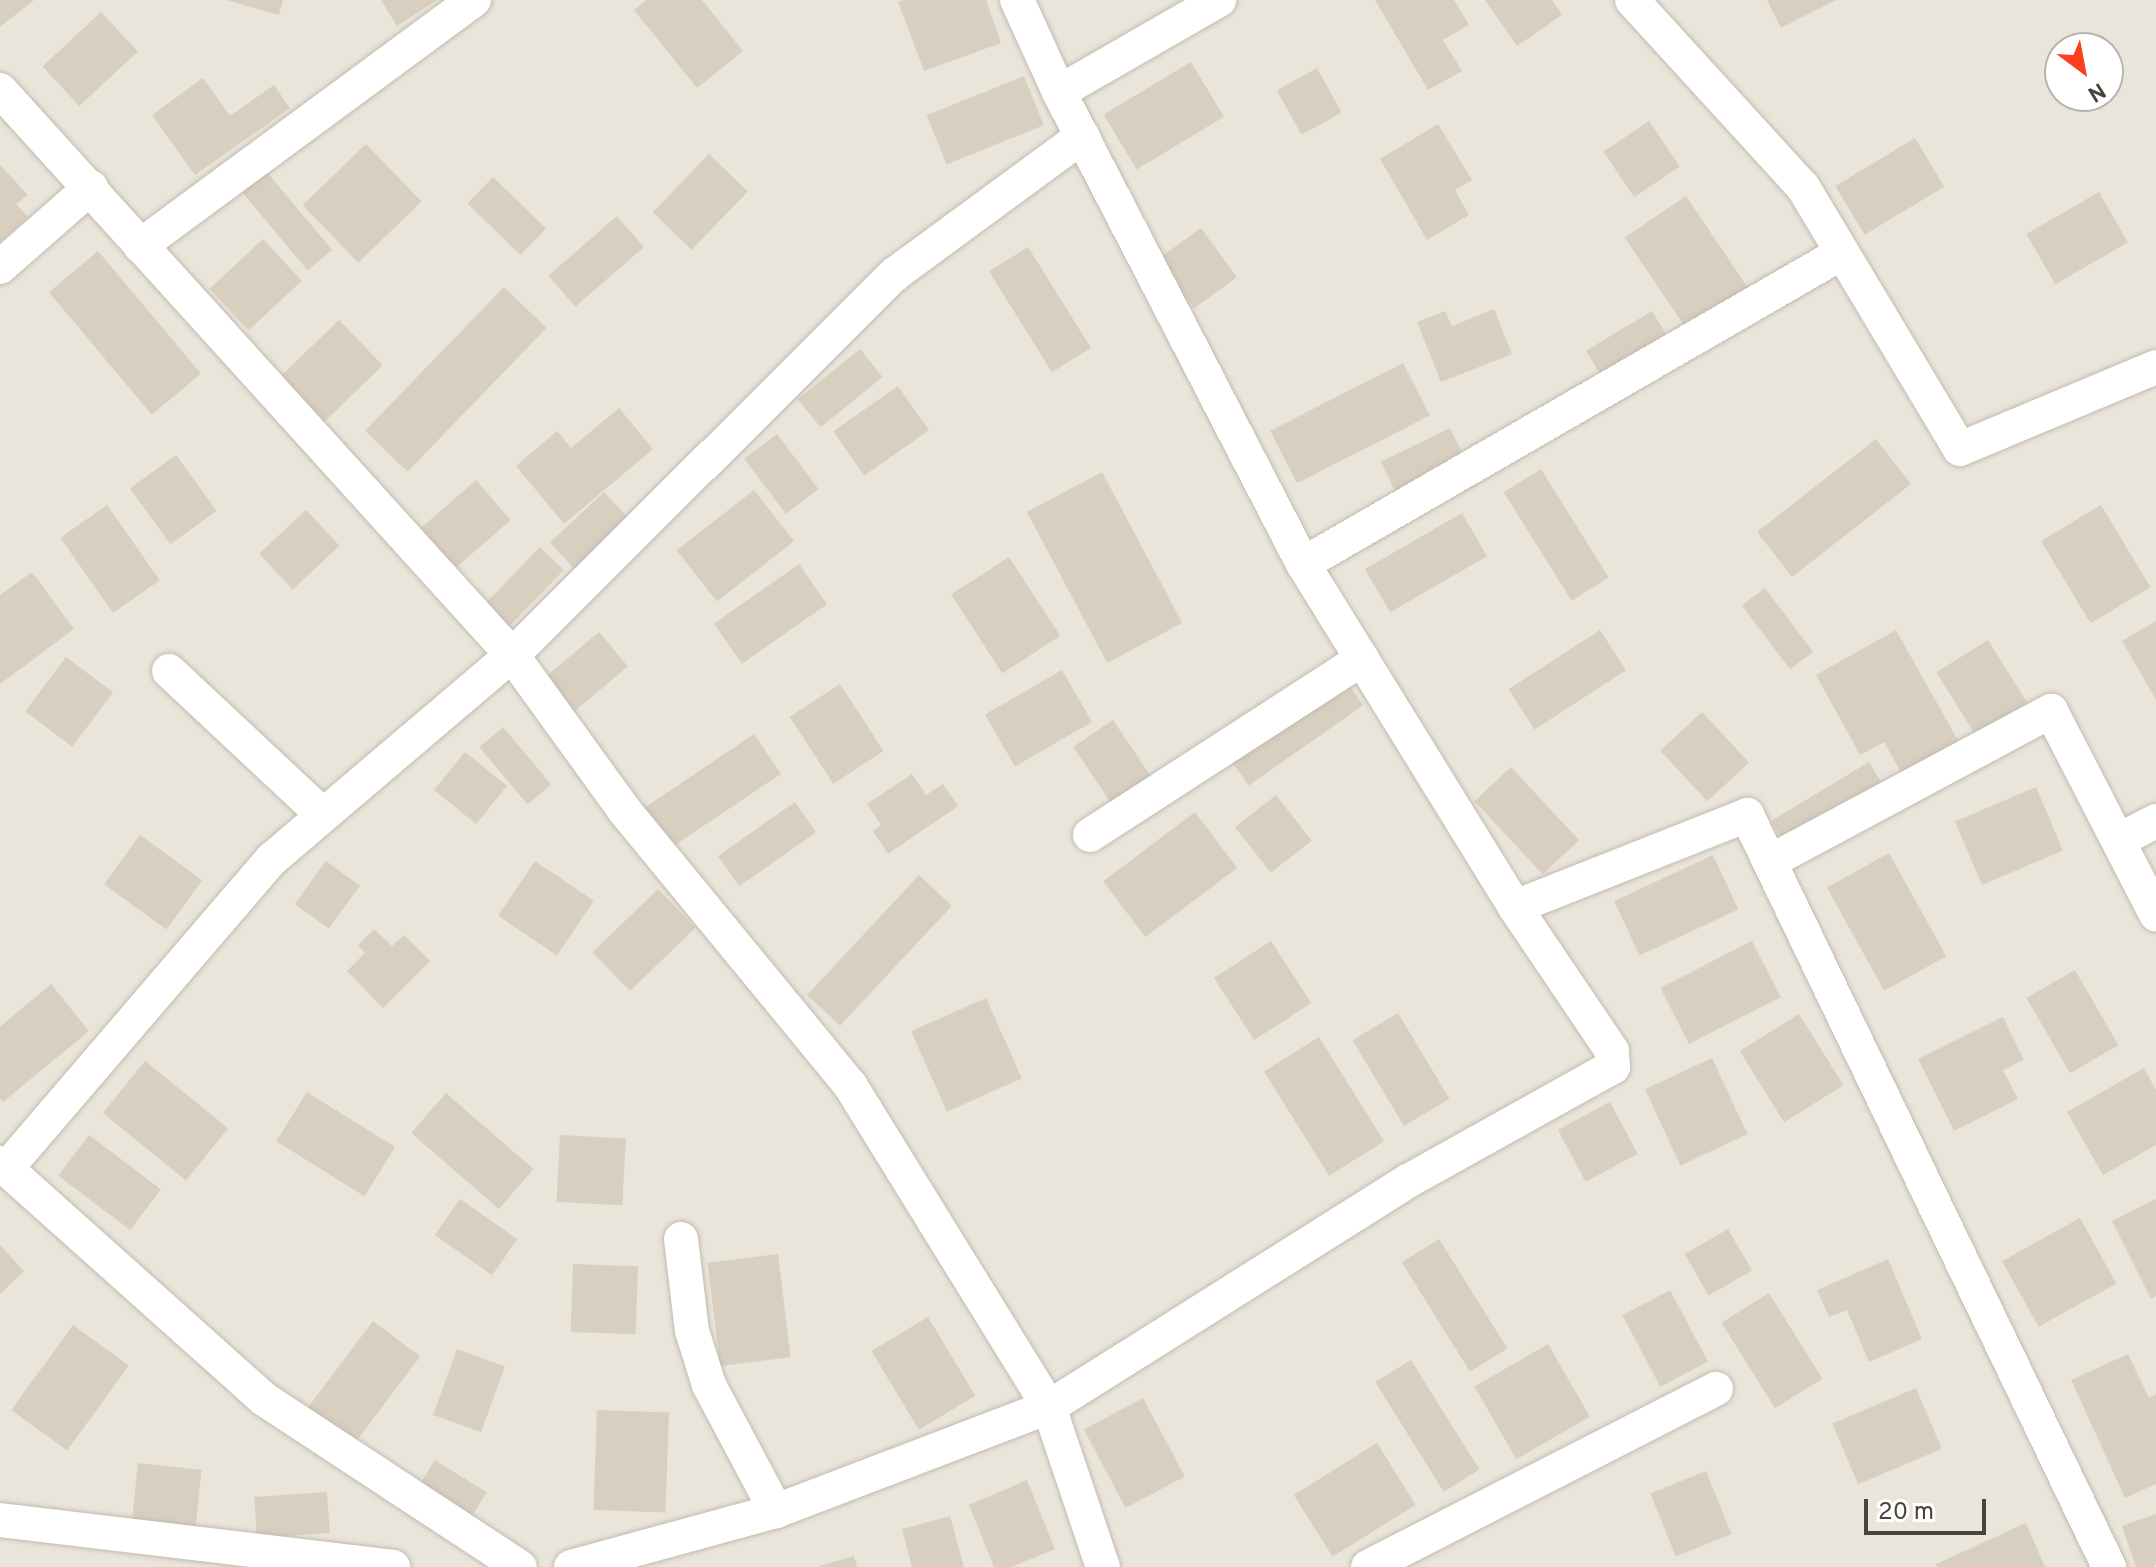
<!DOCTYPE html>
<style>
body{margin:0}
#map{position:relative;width:2156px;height:1567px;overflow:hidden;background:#f6f3ec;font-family:Overpass,sans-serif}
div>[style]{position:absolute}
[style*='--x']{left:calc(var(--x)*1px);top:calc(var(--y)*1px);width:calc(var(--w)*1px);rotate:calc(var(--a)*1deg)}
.residential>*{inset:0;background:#eae5da}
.building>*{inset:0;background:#d8cfc1;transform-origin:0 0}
.roads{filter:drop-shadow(0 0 2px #c2bbae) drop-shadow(0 0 2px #c2bbae)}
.street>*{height:34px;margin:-17px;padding:0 17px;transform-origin:17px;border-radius:17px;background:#fff}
span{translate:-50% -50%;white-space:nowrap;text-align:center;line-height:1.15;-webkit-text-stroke:7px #fff;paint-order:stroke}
.north{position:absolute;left:2044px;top:32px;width:80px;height:80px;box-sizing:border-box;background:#fff;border:2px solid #b7b4b0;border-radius:50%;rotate:148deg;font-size:22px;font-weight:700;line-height:32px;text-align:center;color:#4b4439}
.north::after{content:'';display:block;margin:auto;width:28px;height:36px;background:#fc3f1d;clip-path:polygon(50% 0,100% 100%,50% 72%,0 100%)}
.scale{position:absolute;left:1864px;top:1499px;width:122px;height:36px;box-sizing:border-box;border:4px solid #4b4439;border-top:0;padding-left:10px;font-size:24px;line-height:28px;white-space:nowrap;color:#4b4439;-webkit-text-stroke:6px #fff;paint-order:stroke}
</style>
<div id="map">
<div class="residential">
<i style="clip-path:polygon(evenodd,0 0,2156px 0,2156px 1567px,0 1567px,0 0,2060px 48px,2108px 48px,2108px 96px,2060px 96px,2060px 48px)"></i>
</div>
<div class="building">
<i style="clip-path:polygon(0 0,34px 0,0 27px)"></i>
<i style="clip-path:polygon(226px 0,283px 0,279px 15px)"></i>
<i style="clip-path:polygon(381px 0,437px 0,397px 26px)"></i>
<i style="clip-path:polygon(646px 0,702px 0,743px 51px,697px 88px,634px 10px)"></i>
<i style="clip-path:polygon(904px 0,986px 0,1001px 43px,924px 71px,898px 2px)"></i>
<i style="clip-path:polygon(1375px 0,1454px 0,1469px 25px,1443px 40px,1462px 71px,1428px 90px)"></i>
<i style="clip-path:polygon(1485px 0,1552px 0,1562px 15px,1517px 46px)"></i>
<i style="clip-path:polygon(1767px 0,1836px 0,1781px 28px)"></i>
<i style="left:101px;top:12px;width:54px;height:80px;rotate:47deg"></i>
<i style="left:1191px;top:62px;width:64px;height:102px;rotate:59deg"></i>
<i style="left:1317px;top:68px;width:51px;height:46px;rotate:61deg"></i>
<i style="left:1024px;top:76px;width:53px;height:105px;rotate:68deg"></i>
<i style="clip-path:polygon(203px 78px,230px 116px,274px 85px,290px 108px,195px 175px,152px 115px)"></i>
<i style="left:1649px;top:121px;width:55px;height:55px;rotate:56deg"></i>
<i style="clip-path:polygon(1438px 124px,1472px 180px,1455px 190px,1469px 215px,1427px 240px,1380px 159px)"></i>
<i style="left:1915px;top:138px;width:57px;height:93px;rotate:59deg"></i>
<i style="left:366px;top:144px;width:80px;height:88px;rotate:46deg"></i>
<i style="left:709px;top:154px;width:54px;height:81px;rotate:44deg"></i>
<i style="clip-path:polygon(0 165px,28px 195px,16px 204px,28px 217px,0 242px)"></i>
<i style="left:266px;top:171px;width:103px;height:32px;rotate:50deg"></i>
<i style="left:493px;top:177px;width:74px;height:37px;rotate:44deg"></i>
<i style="left:2099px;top:192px;width:58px;height:84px;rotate:60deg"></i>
<i style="left:1686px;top:196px;width:118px;height:74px;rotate:56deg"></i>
<i style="left:617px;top:216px;width:41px;height:91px;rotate:49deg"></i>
<i style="left:1201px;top:228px;width:61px;height:53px;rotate:54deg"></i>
<i style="left:263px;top:239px;width:57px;height:73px;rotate:47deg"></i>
<i style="left:1028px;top:247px;width:119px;height:46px;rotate:58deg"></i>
<i style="left:98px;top:251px;width:160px;height:64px;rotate:50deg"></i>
<i style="left:504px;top:287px;width:59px;height:200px;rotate:44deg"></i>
<i style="clip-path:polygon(1494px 309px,1512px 354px,1441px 382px,1417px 322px,1445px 311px,1452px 326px)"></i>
<i style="left:1652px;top:311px;width:50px;height:77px;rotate:59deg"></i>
<i style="left:339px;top:320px;width:63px;height:89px;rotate:46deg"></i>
<i style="left:860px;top:349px;width:36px;height:80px;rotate:51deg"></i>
<i style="left:1403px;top:363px;width:59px;height:149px;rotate:63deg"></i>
<i style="left:898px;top:386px;width:54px;height:79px;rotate:55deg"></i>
<i style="clip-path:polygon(619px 408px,653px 449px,564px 524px,516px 466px,557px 431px,571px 448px)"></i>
<i style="left:1450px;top:428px;width:64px;height:77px;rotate:64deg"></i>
<i style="left:777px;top:434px;width:69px;height:41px;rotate:53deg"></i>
<i style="left:1876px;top:439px;width:57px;height:151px;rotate:52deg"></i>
<i style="left:176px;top:455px;width:69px;height:57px;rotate:54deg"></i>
<i style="left:1541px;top:469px;width:128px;height:44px;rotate:58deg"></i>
<i style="left:1102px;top:472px;width:171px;height:85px;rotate:62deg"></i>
<i style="left:476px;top:480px;width:53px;height:77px;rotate:49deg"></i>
<i style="left:754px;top:490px;width:65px;height:98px;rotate:52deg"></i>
<i style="left:604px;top:492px;width:42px;height:74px;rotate:47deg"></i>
<i style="left:107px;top:505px;width:92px;height:57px;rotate:55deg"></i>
<i style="left:2101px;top:505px;width:96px;height:70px;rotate:59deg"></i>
<i style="left:306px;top:510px;width:49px;height:64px;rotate:47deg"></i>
<i style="left:1462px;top:513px;width:50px;height:112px;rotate:60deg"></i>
<i style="left:540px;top:547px;width:33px;height:83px;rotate:44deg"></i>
<i style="left:1009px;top:557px;width:94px;height:69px;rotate:57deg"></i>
<i style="left:799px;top:564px;width:49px;height:104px;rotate:55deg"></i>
<i style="clip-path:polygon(32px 572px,74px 629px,0 684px,0 595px)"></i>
<i style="left:1765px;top:588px;width:80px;height:29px;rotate:53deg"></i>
<i style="clip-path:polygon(2156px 621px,2156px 700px,2122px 641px)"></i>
<i style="left:1600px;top:630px;width:48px;height:109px;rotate:57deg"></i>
<i style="clip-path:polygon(1896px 630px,1970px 762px,1913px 794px,1884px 742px,1860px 755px,1816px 675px)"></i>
<i style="left:599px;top:632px;width:45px;height:72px;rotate:50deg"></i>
<i style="left:1988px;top:640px;width:75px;height:61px;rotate:58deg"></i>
<i style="left:66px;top:657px;width:59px;height:68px;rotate:37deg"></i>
<i style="left:1062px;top:670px;width:60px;height:89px;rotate:60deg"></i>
<i style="left:1342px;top:675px;width:37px;height:140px;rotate:55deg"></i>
<i style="left:840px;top:684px;width:80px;height:60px;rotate:57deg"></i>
<i style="left:1702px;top:712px;width:69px;height:57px;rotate:47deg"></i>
<i style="left:1113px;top:720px;width:69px;height:48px;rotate:56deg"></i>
<i style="left:503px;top:727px;width:75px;height:31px;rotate:50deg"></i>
<i style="left:754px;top:734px;width:48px;height:132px;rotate:56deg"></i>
<i style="left:465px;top:752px;width:54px;height:49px;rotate:39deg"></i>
<i style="left:1869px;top:762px;width:41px;height:114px;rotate:59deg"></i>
<i style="left:1511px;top:767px;width:100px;height:50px;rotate:47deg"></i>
<i style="clip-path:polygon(912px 774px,926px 795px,943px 784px,958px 806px,888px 854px,873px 831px,881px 825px,867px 804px)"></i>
<i style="left:2036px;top:787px;width:69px;height:88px;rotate:67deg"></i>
<i style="left:1276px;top:795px;width:58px;height:52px;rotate:52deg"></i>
<i style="left:795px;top:802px;width:37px;height:94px;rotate:55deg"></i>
<i style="left:1195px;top:812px;width:70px;height:115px;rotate:53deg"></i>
<i style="left:140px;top:835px;width:77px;height:61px;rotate:36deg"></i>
<i style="left:1889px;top:853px;width:118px;height:71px;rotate:61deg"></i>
<i style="left:1713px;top:855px;width:60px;height:109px;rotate:65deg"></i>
<i style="left:326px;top:861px;width:42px;height:53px;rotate:36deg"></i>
<i style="left:535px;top:861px;width:71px;height:66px;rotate:34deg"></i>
<i style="left:919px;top:875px;width:45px;height:164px;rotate:43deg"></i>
<i style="left:658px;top:889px;width:54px;height:91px;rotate:46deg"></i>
<i style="clip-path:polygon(374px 929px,392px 946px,404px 935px,430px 961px,383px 1008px,347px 971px,365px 953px,358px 945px)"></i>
<i style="left:1271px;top:941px;width:74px;height:68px;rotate:57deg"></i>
<i style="left:1752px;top:941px;width:63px;height:103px;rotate:63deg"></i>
<i style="left:2075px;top:970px;width:87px;height:56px;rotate:60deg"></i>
<i style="clip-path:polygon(51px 984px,89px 1031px,3px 1102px,0 1098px,0 1027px)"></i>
<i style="left:986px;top:998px;width:88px;height:82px;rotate:66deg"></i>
<i style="left:1398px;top:1013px;width:100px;height:53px;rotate:59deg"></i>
<i style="left:1799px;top:1014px;width:84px;height:70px;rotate:58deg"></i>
<i style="clip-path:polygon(2003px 1017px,2024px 1060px,2003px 1070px,2018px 1099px,1954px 1131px,1918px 1059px)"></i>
<i style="left:1319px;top:1037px;width:123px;height:65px;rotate:58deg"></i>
<i style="left:1712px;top:1058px;width:84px;height:74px;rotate:65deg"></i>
<i style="left:145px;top:1061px;width:107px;height:67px;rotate:39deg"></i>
<i style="clip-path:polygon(2144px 1068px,2156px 1090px,2156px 1145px,2103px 1175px,2067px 1112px)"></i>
<i style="left:307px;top:1092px;width:104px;height:58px;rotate:32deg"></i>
<i style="left:446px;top:1093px;width:116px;height:53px;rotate:41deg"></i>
<i style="left:1610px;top:1102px;width:59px;height:59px;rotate:62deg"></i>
<i style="left:89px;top:1135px;width:90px;height:51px;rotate:37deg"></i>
<i style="left:560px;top:1135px;width:66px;height:67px;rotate:3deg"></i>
<i style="left:460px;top:1199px;width:70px;height:44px;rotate:35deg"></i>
<i style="clip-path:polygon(2156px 1199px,2156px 1296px,2151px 1299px,2112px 1221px)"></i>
<i style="left:2080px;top:1218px;width:75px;height:89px;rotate:61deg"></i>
<i style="left:1728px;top:1229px;width:48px;height:50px;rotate:60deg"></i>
<i style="left:1439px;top:1239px;width:129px;height:44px;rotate:58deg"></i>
<i style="clip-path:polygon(0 1245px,24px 1271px,0 1294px)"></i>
<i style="left:778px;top:1254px;width:104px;height:71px;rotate:83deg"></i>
<i style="clip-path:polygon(1888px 1259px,1922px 1339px,1869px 1362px,1847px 1310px,1829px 1317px,1817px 1290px)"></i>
<i style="left:573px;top:1264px;width:65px;height:68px;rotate:2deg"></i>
<i style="left:1670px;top:1290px;width:81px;height:54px;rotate:62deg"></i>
<i style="left:1769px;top:1293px;width:101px;height:56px;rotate:58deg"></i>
<i style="left:928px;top:1317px;width:92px;height:66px;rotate:59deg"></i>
<i style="left:373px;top:1321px;width:59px;height:113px;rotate:37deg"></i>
<i style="left:73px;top:1325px;width:69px;height:105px;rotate:36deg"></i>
<i style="left:1548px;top:1344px;width:84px;height:85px;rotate:60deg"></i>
<i style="left:457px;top:1349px;width:51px;height:70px;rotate:20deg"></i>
<i style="clip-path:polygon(2128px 1354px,2149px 1398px,2156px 1394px,2156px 1484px,2125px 1498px,2071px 1380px)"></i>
<i style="left:1411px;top:1360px;width:129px;height:42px;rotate:58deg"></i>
<i style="left:1916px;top:1388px;width:66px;height:91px;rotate:67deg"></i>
<i style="left:1143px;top:1398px;width:89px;height:67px;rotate:62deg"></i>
<i style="left:597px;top:1410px;width:72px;height:100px;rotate:2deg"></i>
<i style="left:1377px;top:1443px;width:73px;height:98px;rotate:58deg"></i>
<i style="left:435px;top:1460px;width:61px;height:39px;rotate:32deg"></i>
<i style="left:138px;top:1463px;width:64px;height:63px;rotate:6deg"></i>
<i style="left:1706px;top:1471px;width:68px;height:60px;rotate:68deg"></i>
<i style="clip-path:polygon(1027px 1480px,1055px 1549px,1011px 1567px,994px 1567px,969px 1505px)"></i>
<i style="left:327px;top:1492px;width:41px;height:73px;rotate:86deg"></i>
<i style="clip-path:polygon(2156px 1514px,2156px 1563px,2154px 1567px,2136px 1567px,2122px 1526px)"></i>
<i style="clip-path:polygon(950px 1516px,964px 1567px,912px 1567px,902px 1529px)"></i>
<i style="clip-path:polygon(2026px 1523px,2045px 1567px,1937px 1567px,1936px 1564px)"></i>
<i style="clip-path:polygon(854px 1556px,857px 1567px,819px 1567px,819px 1566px)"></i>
</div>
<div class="roads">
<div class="street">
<i style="--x:1632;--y:0;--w:253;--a:47.6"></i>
<i style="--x:1803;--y:187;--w:305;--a:59.1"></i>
<i style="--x:1960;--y:449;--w:212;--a:-22.7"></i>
<i style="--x:0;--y:90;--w:762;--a:47.82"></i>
<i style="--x:512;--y:655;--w:191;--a:54.1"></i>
<i style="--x:624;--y:810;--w:356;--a:50.6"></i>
<i style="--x:850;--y:1085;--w:379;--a:58.3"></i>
<i style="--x:1049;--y:1407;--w:169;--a:71.4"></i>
<i style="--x:1059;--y:92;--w:185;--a:-29.9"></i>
<i style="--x:140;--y:246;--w:415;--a:-36.4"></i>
<i style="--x:0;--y:267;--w:121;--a:-41.3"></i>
<i style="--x:1303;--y:564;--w:620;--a:-30"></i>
<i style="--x:169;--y:671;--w:209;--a:43.1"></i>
<i style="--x:1090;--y:835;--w:324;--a:-32.9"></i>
<i style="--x:2119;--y:840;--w:42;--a:-27.2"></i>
<i style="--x:1771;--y:861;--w:318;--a:-28.2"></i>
<i style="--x:2051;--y:711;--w:229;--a:62.7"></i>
<i style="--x:1515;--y:907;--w:250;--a:-21.6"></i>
<i style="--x:1747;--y:815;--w:835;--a:64.29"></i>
<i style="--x:0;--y:1163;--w:354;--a:41.8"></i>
<i style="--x:264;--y:1399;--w:306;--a:33.3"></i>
<i style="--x:6;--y:1169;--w:408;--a:-49.4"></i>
<i style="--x:272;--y:859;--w:315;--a:-40.4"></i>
<i style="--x:512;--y:655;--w:540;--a:-44.85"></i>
<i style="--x:895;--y:274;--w:233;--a:-36.3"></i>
<i style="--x:681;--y:1239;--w:93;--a:83.2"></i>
<i style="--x:692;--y:1331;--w:57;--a:72.5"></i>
<i style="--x:709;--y:1385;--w:143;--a:62"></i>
<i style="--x:0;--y:1520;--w:396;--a:6.8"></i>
<i style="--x:571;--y:1567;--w:213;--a:-15.3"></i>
<i style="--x:776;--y:1511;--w:292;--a:-20.9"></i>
<i style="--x:1049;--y:1407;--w:424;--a:-32.2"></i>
<i style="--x:1408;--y:1181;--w:235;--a:-29.1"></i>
<i style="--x:1613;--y:1067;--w:16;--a:-94"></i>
<i style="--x:1612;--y:1051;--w:174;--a:-124"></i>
<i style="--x:1515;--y:907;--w:403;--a:-121.7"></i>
<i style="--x:1303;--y:564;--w:531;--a:-117.34"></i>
<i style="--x:1059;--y:92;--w:101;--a:-114.5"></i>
<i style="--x:1368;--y:1567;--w:391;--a:-27.1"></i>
</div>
</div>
<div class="north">N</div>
<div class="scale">20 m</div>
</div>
